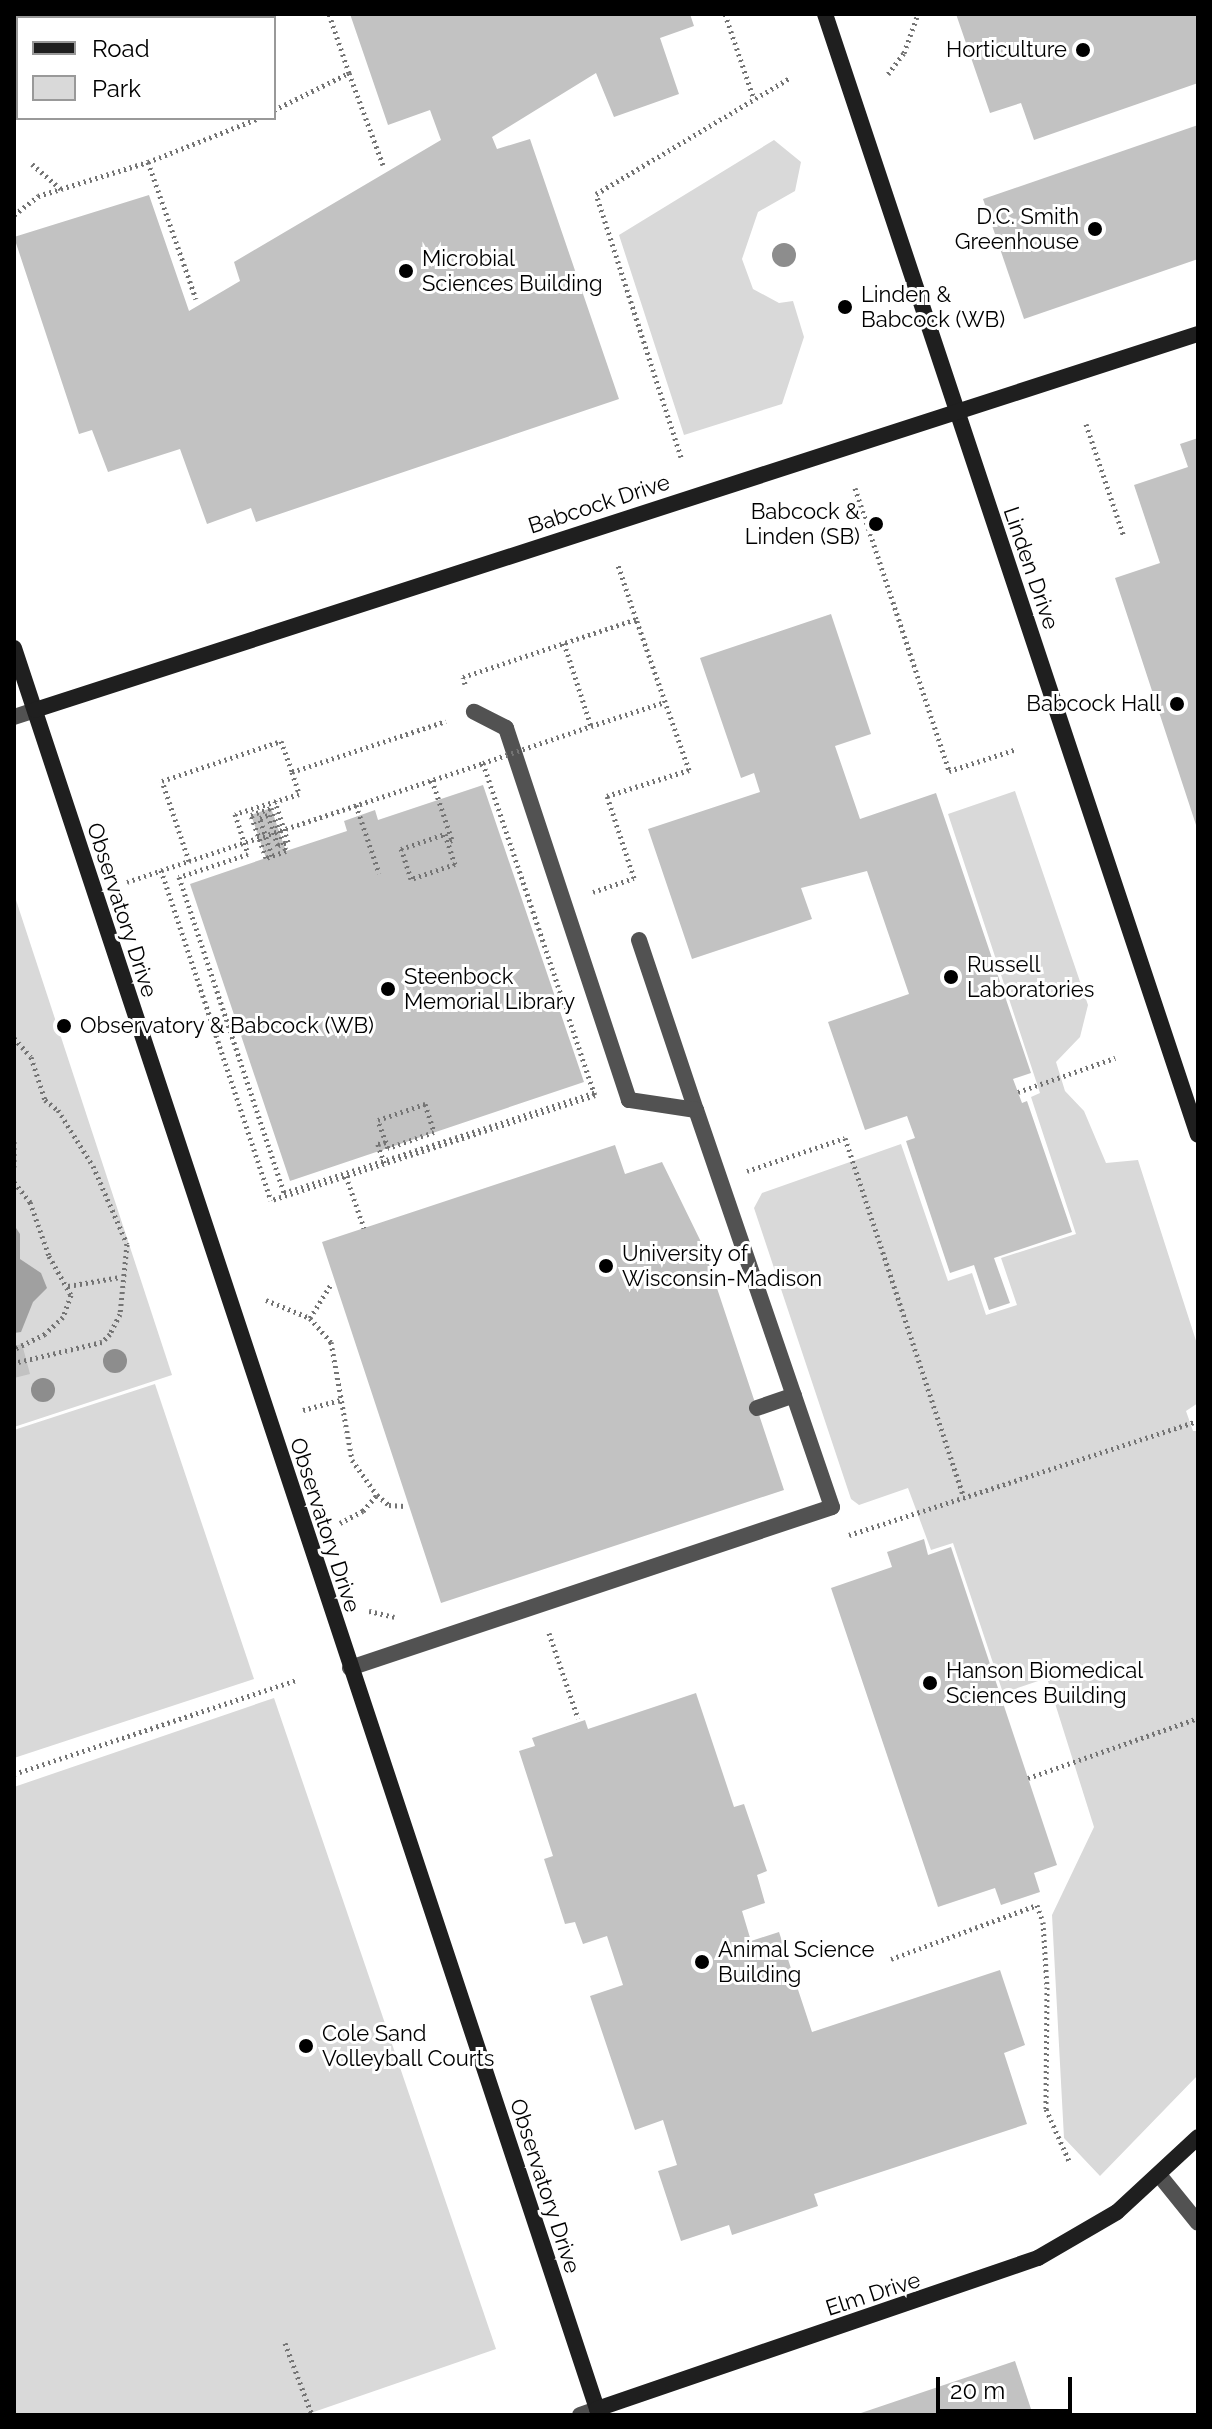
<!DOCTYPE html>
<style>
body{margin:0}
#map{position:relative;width:1212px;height:2429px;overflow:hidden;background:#fff;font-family:Raleway,sans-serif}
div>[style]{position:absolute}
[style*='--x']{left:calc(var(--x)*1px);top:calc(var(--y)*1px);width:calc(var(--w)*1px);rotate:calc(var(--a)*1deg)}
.green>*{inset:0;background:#d9d9d9}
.water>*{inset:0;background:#a0a0a0}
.building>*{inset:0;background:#c2c2c2}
.path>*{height:5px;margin-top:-2.5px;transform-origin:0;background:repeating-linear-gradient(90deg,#747474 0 2px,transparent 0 6px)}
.lane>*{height:16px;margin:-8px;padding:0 8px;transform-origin:8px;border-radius:8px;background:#525252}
.street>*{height:16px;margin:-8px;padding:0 8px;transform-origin:8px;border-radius:8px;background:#525252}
.secondary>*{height:16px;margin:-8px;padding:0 8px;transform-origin:8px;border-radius:8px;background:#1f1f1f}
.path-bridge>*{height:5px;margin-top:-2.5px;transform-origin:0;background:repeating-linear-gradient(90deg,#747474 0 2px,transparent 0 6px)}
.trees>*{width:24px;height:24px;margin:-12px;border-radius:50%;background:#8d8d8d}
.dots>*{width:22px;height:22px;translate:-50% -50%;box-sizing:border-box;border:4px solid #fff;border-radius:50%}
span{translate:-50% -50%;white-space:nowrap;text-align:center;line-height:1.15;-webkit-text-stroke:6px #fff;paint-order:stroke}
.poi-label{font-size:22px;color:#000}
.right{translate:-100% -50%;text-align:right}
.left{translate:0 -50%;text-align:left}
.street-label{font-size:22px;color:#000}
.frame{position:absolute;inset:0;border:16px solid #000;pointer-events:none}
.legend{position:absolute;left:16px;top:16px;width:260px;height:104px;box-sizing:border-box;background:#fff;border:2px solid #999;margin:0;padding:10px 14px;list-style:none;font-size:24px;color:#000}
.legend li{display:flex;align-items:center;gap:16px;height:40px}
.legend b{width:40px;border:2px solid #999}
.scale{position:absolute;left:936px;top:2377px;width:136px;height:36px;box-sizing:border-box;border:4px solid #000;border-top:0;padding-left:10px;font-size:24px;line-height:28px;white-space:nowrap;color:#000;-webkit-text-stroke:6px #fff;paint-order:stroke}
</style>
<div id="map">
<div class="green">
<i style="clip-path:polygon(774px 140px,801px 162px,795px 191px,758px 212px,742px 259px,753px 289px,779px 303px,793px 301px,804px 337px,782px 404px,684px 435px,619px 235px)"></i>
<i style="clip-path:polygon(1015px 791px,1088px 1005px,1080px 1037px,1056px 1062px,1065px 1091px,1084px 1111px,1106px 1163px,1138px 1160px,1198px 1347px,1198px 1403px,1186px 1411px,1193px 1431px,1198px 1431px,1198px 2075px,1100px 2176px,1064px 2138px,1052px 1915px,1094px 1827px,1047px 1678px,1003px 1693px,953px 1543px,931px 1550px,908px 1488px,859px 1505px,851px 1499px,754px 1208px,762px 1193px,901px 1144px,948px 1281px,972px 1273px,986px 1315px,1017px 1305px,1001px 1258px,1076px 1234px,1031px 1097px,1040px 1093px,948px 814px)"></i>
<i style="clip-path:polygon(14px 894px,172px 1375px,14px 1427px)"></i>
<i style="clip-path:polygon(155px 1384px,254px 1679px,14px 1758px,14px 1430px)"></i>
<i style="clip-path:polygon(274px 1698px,496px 2349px,305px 2415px,14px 2415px,14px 1787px)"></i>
</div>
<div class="water">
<i style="clip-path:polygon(14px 1225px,20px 1234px,20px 1259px,41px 1273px,47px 1288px,33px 1302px,21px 1332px,14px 1333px)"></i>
</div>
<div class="building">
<i style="clip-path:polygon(14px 14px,267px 14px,268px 18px,18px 18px,15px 26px)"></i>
<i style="clip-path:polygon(350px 14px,690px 14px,694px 26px,660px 38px,679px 94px,614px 117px,596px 73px,492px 137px,497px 149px,530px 139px,619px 399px,256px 522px,251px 508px,207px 524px,180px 449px,108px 472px,92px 430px,79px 434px,14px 237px,149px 195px,189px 311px,240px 281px,234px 262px,441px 140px,430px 110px,388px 125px)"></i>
<i style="clip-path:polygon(956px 14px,1198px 14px,1198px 83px,1034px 140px,1021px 103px,990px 113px)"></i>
<i style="clip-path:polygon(1198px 125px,1198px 259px,1024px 319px,983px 199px)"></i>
<i style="clip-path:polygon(1198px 438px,1198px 828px,1197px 828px,1115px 578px,1160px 563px,1134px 485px,1188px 467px,1180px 444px)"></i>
<i style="clip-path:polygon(831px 614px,871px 734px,835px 746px,860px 819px,936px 793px,1031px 1073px,1013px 1079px,1022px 1103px,1027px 1101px,1072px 1232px,994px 1258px,1010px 1303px,989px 1310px,974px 1265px,950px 1273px,906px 1141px,915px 1138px,907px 1116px,865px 1130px,828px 1022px,909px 994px,867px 871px,801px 888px,812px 919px,692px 959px,648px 829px,760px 792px,754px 773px,741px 778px,700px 658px)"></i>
<i style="clip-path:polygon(483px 785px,584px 1082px,290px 1181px,190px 884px,266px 858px,251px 815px,271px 808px,286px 851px,347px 831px,344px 821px,375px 810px,378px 820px)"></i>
<i style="clip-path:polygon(615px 1145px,625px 1174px,662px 1162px,703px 1246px,784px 1490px,441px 1603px,322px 1242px)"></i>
<i style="clip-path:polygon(22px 1344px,30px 1374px,14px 1378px,14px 1346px)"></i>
<i style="clip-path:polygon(924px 1539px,928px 1555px,951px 1547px,1057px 1865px,1034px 1873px,1040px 1892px,1001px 1905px,995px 1888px,938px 1907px,831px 1588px,892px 1567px,887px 1552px)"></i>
<i style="clip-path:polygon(696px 1693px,734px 1807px,744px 1804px,767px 1871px,757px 1875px,765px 1903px,742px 1911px,751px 1941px,779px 1932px,812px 2032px,1000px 1970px,1025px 2045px,1004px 2053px,1027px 2124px,814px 2194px,818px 2206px,732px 2235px,729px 2225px,681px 2241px,658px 2171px,677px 2165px,663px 2120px,635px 2130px,590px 1996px,623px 1985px,607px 1936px,583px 1944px,575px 1922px,565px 1924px,544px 1859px,553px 1856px,519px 1751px,535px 1746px,532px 1738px,585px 1720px,588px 1729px)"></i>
<i style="clip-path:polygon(1015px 2361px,1033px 2415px,859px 2415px,858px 2414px)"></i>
</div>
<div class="path">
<i style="--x:725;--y:14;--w:90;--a:71.2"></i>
<i style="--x:349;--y:73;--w:98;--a:69.7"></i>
<i style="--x:888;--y:74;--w:26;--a:-53"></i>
<i style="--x:904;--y:53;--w:41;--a:-70.3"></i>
<i style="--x:274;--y:110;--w:84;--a:-26.3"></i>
<i style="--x:349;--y:73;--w:62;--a:-108.7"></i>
<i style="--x:148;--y:162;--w:145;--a:70.7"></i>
<i style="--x:32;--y:164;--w:38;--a:41"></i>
<i style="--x:14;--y:215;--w:31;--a:-38"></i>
<i style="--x:38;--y:196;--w:115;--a:-17.2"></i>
<i style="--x:148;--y:162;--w:119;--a:-21.6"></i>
<i style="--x:1086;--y:424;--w:119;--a:71.4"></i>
<i style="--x:681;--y:457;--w:276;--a:-107.9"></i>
<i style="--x:596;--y:194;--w:226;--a:-30.9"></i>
<i style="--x:855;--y:488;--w:298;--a:71.6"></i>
<i style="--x:949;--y:771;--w:71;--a:-17.9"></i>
<i style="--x:564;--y:643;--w:87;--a:72"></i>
<i style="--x:591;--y:726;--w:78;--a:-18"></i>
<i style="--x:465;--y:684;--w:7;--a:-106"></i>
<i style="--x:463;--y:677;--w:182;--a:-18.5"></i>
<i style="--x:636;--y:619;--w:57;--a:-108.4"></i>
<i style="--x:292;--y:772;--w:23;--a:72"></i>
<i style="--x:299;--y:794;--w:67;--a:162.6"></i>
<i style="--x:235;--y:814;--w:42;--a:72"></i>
<i style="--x:248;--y:854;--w:73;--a:161.6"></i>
<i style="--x:179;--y:877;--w:333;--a:71.6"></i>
<i style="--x:284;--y:1193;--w:328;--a:-17.9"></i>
<i style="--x:432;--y:780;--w:63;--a:71.6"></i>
<i style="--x:452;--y:840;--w:5;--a:158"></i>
<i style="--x:356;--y:805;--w:72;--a:71.3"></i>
<i style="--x:271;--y:808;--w:46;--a:70.8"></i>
<i style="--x:286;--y:851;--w:21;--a:161"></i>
<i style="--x:266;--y:858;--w:46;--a:-109.2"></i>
<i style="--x:251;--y:815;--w:21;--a:-19"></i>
<i style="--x:445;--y:834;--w:32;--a:72"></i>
<i style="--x:455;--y:864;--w:46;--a:161.2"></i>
<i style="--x:411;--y:879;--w:32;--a:-108"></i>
<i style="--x:401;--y:849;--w:46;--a:-18.8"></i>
<i style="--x:272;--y:856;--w:40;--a:-108"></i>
<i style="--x:260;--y:818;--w:9;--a:-21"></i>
<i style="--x:268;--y:815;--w:32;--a:72"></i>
<i style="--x:278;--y:845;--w:10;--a:-17"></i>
<i style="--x:288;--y:842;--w:43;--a:-107.6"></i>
<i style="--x:161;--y:870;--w:348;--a:71.6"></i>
<i style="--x:127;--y:882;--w:65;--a:-18.7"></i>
<i style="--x:189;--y:861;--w:84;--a:-108.6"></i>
<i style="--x:162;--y:781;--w:126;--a:-18.6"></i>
<i style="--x:281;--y:741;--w:33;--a:70"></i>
<i style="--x:292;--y:772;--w:162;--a:-18.3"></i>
<i style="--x:593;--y:892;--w:43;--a:-18.9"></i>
<i style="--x:634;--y:878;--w:86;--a:-108.2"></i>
<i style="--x:607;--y:796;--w:86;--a:-17.6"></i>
<i style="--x:689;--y:770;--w:160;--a:-109.3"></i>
<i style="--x:14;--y:1038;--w:25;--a:48"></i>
<i style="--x:31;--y:1057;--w:45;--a:72"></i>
<i style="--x:45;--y:1100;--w:16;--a:38"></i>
<i style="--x:58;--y:1110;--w:66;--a:58"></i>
<i style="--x:93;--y:1166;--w:85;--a:66.4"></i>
<i style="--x:127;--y:1244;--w:70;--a:95.7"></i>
<i style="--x:120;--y:1314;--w:22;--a:117"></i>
<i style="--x:110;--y:1334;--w:11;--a:135"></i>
<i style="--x:102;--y:1342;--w:90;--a:166.6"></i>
<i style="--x:1018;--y:1092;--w:103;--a:-19.3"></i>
<i style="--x:425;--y:1104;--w:29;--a:72"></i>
<i style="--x:434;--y:1132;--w:49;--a:160.8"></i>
<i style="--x:388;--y:1148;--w:30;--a:-110"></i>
<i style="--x:378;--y:1120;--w:50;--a:-18.8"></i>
<i style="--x:14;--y:1141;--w:26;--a:90"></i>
<i style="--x:747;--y:1171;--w:103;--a:-18.6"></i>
<i style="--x:845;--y:1138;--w:378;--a:71.7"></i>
<i style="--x:346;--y:1176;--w:55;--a:70.9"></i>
<i style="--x:14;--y:1182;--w:26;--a:51"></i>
<i style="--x:30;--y:1202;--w:57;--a:70.6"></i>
<i style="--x:49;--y:1256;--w:45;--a:60.6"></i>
<i style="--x:71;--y:1295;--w:23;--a:110"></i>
<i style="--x:63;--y:1317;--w:25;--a:137"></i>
<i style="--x:45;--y:1334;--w:34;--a:154"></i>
<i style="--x:68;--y:1286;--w:53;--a:-9.8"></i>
<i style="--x:266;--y:1300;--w:48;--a:22.2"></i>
<i style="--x:310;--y:1318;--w:32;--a:49"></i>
<i style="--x:331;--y:1342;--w:120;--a:79.9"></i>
<i style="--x:352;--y:1460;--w:43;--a:54.5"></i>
<i style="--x:377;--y:1495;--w:16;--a:40"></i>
<i style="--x:389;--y:1505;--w:16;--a:4"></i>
<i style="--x:310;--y:1318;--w:39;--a:-58"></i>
<i style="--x:303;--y:1410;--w:38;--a:-15"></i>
<i style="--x:340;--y:1523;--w:26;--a:-28"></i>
<i style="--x:363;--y:1511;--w:21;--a:-49"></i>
<i style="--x:849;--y:1535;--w:367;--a:-18.1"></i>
<i style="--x:369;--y:1611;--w:26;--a:13"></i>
<i style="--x:549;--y:1633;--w:90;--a:71.2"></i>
<i style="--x:14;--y:1774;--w:297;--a:-18.4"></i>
<i style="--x:1028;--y:1778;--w:180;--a:-19.4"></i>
<i style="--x:891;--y:1959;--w:156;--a:-20.3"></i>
<i style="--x:1037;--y:1905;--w:18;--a:71"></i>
<i style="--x:1043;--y:1922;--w:65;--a:86.5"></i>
<i style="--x:1047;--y:1987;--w:122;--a:90.5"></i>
<i style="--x:1046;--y:2109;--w:59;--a:66"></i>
<i style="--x:285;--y:2343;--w:77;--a:69.4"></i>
</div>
<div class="lane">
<i style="--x:639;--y:940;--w:179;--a:71.5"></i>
<i style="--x:757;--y:1408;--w:39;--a:-19"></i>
<i style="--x:350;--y:1668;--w:508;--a:-18.47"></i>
<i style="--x:832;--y:1507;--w:420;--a:-108.9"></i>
<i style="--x:696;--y:1110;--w:68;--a:-171.5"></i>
<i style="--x:629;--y:1100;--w:392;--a:-108.3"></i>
<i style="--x:506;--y:728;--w:36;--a:-153"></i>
</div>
<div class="street">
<i style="--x:14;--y:717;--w:22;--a:-18"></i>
<i style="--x:1160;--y:2176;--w:60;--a:51"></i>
<i style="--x:580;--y:2415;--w:18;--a:-19"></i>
</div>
<div class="secondary">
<i style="--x:825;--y:14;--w:1181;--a:71.6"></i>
<i style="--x:14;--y:648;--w:1861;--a:71.68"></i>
<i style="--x:35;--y:710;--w:1222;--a:-17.92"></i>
<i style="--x:597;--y:2409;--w:466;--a:-18.9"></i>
<i style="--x:1038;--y:2258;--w:91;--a:-30.2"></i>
<i style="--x:1117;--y:2212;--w:110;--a:-42.8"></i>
</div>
<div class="path-bridge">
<i style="--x:483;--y:763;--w:114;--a:-18.9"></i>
<i style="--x:189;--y:861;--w:310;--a:-18.4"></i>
<i style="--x:483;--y:763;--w:350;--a:71.4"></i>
<i style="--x:595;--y:1095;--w:341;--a:162"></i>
<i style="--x:384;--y:1163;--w:20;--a:-108"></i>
<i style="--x:378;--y:1144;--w:8;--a:-14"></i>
</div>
<div class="trees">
<i style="left:784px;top:255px"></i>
<i style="left:115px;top:1361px"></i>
<i style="left:43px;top:1390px"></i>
</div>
<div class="dots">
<i style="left:1083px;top:50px;background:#000"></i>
<i style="left:1095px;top:229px;background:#000"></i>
<i style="left:406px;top:271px;background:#000"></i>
<i style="left:845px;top:307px;background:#000"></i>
<i style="left:876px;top:524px;background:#000"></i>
<i style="left:1177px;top:704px;background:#000"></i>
<i style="left:951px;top:977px;background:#000"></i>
<i style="left:388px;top:989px;background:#000"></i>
<i style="left:64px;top:1026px;background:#000"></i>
<i style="left:606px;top:1266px;background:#000"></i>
<i style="left:930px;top:1683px;background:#000"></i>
<i style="left:702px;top:1962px;background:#000"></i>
<i style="left:306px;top:2046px;background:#000"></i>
</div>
<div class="poi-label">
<span class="right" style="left:1067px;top:50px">Horticulture</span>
<span class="right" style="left:1079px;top:229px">D.C. Smith<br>Greenhouse</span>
<span class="left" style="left:422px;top:271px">Microbial<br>Sciences Building</span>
<span class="left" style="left:861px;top:307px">Linden &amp;<br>Babcock (WB)</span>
<span class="right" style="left:860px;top:524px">Babcock &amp;<br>Linden (SB)</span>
<span class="right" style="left:1161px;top:704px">Babcock Hall</span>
<span class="left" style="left:967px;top:977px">Russell<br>Laboratories</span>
<span class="left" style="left:404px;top:989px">Steenbock<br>Memorial Library</span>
<span class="left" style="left:80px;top:1026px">Observatory &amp; Babcock (WB)</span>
<span class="left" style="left:622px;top:1266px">University of<br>Wisconsin-Madison</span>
<span class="left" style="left:946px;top:1683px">Hanson Biomedical<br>Sciences Building</span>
<span class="left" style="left:718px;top:1962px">Animal Science<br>Building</span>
<span class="left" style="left:322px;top:2046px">Cole Sand<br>Volleyball Courts</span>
</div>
<div class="street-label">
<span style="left:599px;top:504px;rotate:-18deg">Babcock Drive</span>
<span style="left:1031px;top:568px;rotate:71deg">Linden Drive</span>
<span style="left:122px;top:910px;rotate:72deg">Observatory Drive</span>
<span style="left:325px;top:1525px;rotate:72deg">Observatory Drive</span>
<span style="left:545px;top:2186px;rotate:72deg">Observatory Drive</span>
<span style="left:873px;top:2294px;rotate:-18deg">Elm Drive</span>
</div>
<div class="frame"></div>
<ul class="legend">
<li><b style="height:10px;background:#1f1f1f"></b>Road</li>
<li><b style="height:22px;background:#d9d9d9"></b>Park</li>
</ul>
<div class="scale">20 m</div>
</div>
